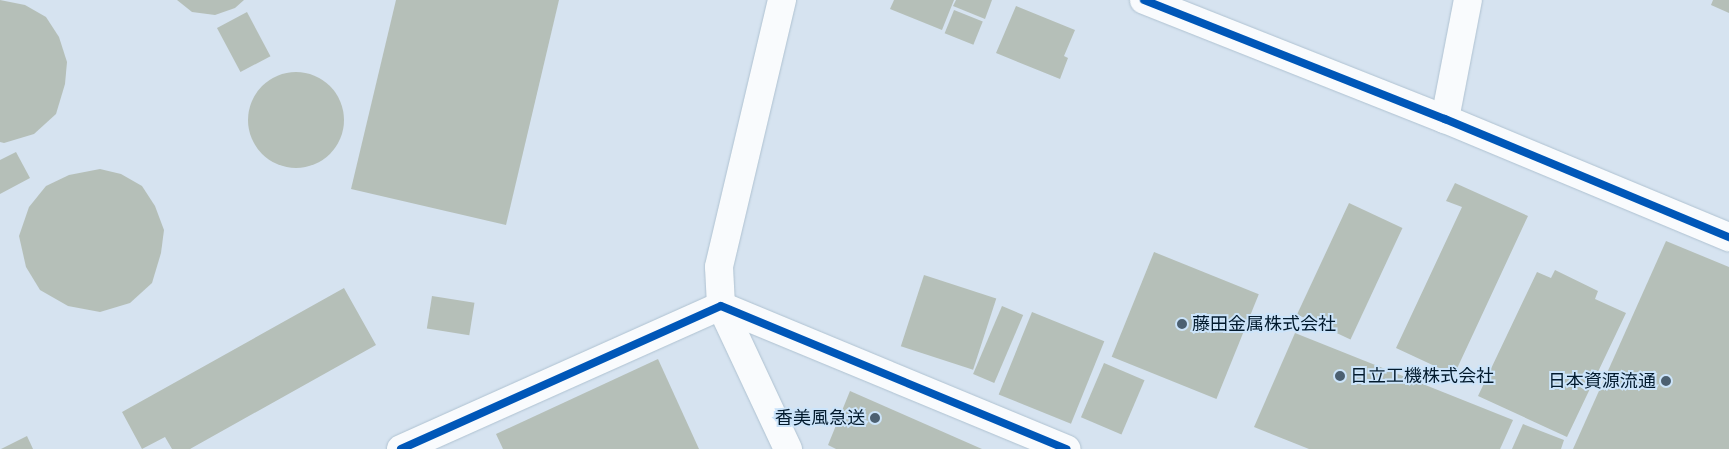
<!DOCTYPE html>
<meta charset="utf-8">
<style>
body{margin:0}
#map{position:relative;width:1729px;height:449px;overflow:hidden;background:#d6e3f0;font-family:Raleway,"Noto Sans JP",sans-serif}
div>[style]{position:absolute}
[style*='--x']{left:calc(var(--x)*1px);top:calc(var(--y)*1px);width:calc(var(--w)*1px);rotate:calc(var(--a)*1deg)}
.building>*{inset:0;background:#b5bfb8;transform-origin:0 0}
.round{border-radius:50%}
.roads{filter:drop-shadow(0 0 1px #afc2d1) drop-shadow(0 0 1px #afc2d1)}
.minor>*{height:28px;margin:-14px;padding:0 14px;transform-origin:14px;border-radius:14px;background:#f9fbfd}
.tertiary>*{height:28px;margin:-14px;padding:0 14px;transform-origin:14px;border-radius:14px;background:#f9fbfd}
.cycleway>*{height:8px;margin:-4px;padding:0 4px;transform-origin:4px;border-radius:4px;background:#0057b8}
.dots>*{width:14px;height:14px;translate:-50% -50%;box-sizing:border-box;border:2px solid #cce4fa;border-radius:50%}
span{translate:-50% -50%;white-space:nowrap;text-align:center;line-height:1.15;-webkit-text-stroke:4px #cce4fa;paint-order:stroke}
.poi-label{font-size:18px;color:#021a2d}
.left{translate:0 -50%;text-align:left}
.right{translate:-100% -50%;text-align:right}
</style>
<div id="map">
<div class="building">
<i style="clip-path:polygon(0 0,25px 5px,46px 17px,59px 37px,67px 62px,65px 84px,56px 114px,34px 134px,4px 143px,0 142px)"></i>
<i style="clip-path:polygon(177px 0,244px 0,235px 8px,215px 15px,192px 12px)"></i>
<i style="clip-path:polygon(396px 0,559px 0,506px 225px,351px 189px)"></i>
<i style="clip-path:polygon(894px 0,954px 0,942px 30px,890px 9px)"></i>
<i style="clip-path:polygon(956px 0,992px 0,985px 19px,953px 6px)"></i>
<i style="clip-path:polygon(1713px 0,1729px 0,1729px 13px,1711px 5px)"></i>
<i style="clip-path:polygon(1016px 6px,1075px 30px,1064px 56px,1068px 58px,1060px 79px,996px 53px)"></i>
<i style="left:954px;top:10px;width:31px;height:25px;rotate:22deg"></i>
<i style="left:247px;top:12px;width:50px;height:34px;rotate:62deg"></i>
<i class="round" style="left:248px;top:72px;width:96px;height:96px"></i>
<i style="clip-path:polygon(16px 152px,30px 178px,0 194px,0 160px)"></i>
<i style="clip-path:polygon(100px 169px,121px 174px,142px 186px,155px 206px,164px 230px,161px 253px,152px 283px,130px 303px,100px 312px,68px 306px,40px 290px,26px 267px,19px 236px,29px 207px,46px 186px,69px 175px)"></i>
<i style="clip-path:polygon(1455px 183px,1528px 216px,1454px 375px,1396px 348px,1462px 207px,1446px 201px)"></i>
<i style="left:1349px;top:203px;width:59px;height:123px;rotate:25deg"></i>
<i style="clip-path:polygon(1666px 241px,1729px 267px,1729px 449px,1573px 449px)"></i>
<i style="left:1154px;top:252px;width:113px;height:113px;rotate:22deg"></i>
<i style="clip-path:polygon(1555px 270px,1598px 291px,1595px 299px,1626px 313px,1567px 437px,1478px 396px,1537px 272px,1551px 278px)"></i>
<i style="left:924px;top:275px;width:76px;height:75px;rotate:18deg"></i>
<i style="clip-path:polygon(344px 288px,376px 345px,190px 449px,172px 449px,165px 437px,142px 449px,122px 412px)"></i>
<i style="left:432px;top:296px;width:43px;height:33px;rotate:9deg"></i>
<i style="left:1002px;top:306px;width:23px;height:74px;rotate:23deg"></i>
<i style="left:1032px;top:312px;width:78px;height:89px;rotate:22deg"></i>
<i style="clip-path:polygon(1295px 333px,1513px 420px,1500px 449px,1309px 449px,1254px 427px)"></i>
<i style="clip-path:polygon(658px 359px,699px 449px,503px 449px,496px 434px)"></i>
<i style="left:1104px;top:363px;width:44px;height:59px;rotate:23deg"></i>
<i style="clip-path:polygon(850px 391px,982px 449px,836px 449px,828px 445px)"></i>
<i style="clip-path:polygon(1523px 424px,1564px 440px,1561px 449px,1512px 449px)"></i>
<i style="clip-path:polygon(27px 436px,33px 449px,1px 449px)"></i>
</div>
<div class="roads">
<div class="minor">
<i style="--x:1144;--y:0;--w:324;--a:21.6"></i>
<i style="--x:1445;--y:119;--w:308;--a:22.6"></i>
<i style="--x:1445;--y:119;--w:121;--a:-79.1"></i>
<i style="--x:401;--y:449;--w:350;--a:-24.1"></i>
<i style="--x:721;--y:306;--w:374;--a:22.5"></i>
</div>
<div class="tertiary">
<i style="--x:782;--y:0;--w:274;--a:103.3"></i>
<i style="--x:719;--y:267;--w:39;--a:87"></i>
<i style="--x:721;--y:306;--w:158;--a:64.9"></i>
</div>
</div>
<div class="cycleway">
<i style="--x:1144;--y:0;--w:324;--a:21.6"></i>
<i style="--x:1445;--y:119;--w:308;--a:22.6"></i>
<i style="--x:401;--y:449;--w:350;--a:-24.1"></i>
<i style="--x:721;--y:306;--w:374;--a:22.5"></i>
</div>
<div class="dots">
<i style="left:1182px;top:324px;background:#4c6071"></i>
<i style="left:1340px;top:376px;background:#4c6071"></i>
<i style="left:1666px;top:381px;background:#4c6071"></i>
<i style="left:875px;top:418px;background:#4c6071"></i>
</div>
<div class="poi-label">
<span class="left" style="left:1192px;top:324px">藤田金属株式会社</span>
<span class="left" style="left:1350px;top:376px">日立工機株式会社</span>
<span class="right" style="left:1656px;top:381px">日本資源流通</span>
<span class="right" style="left:865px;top:418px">香美風急送</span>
</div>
</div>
